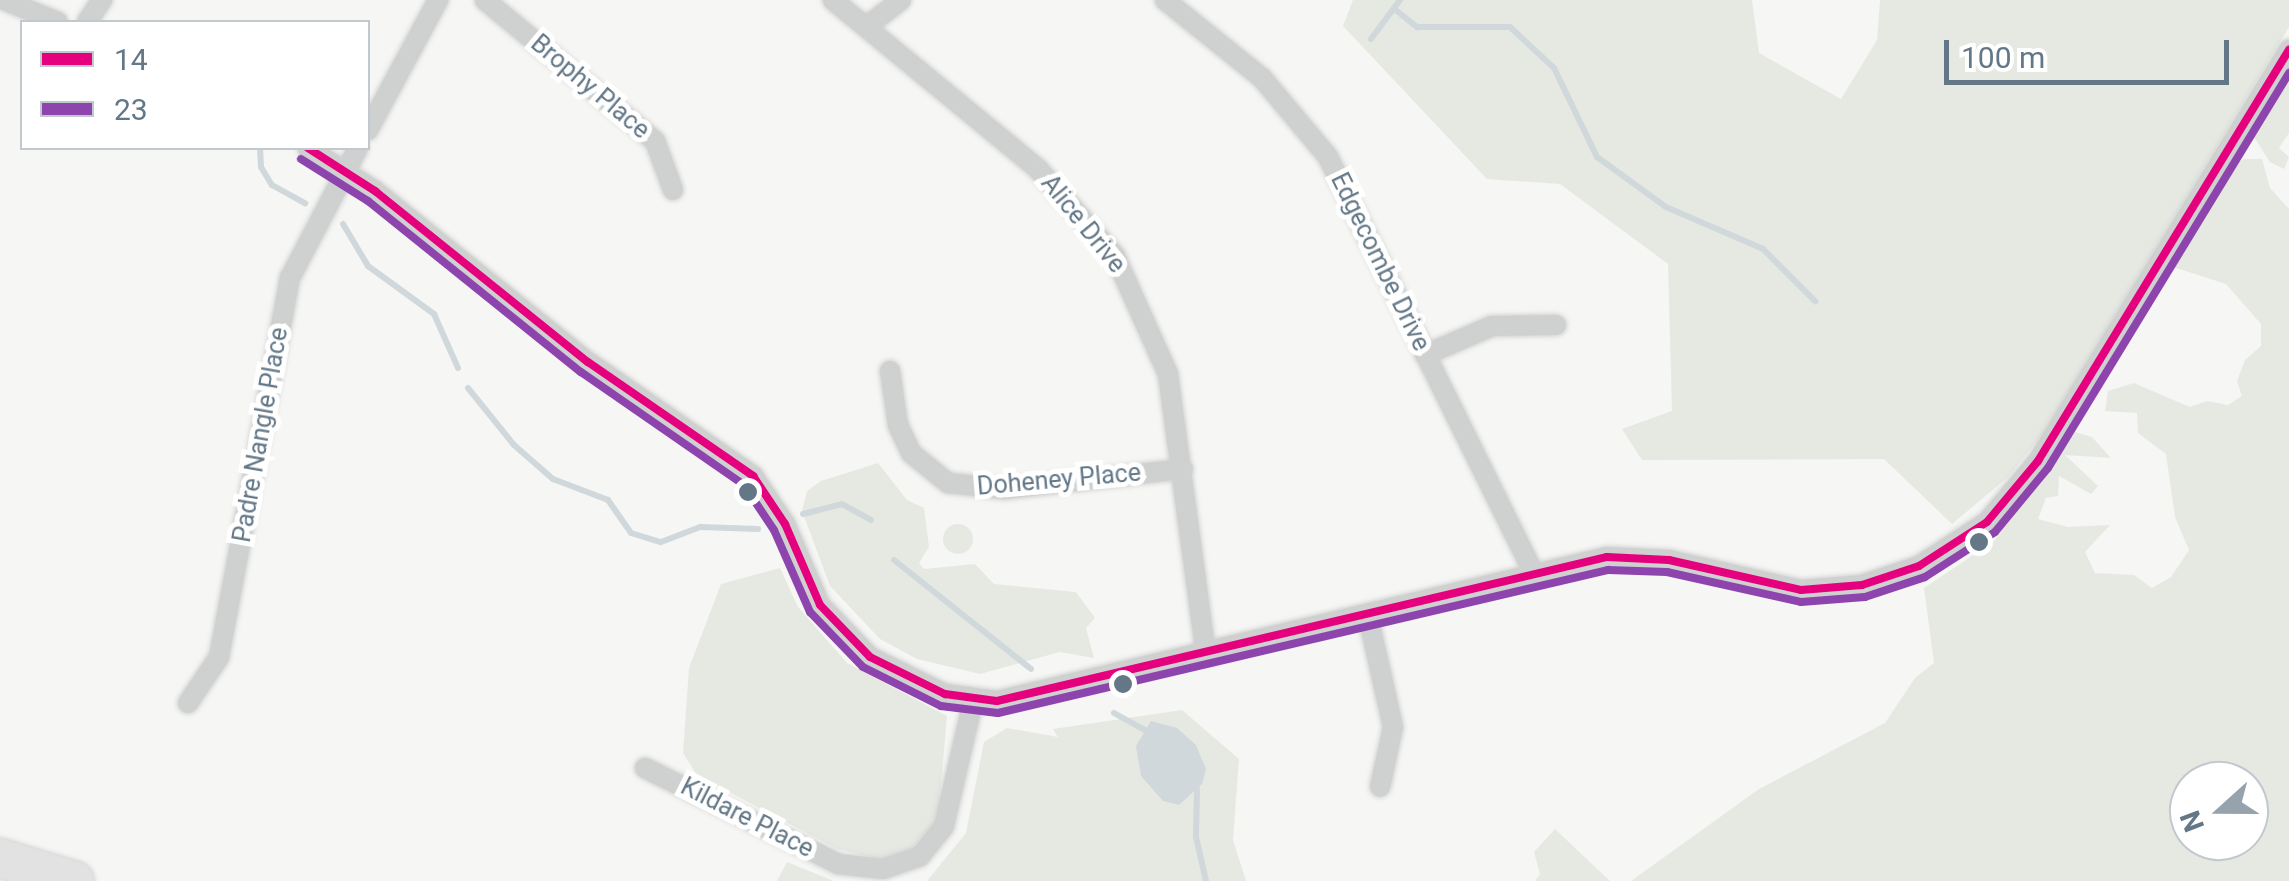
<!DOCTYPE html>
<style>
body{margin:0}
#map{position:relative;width:2289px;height:881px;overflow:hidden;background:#f6f6f4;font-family:Roboto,sans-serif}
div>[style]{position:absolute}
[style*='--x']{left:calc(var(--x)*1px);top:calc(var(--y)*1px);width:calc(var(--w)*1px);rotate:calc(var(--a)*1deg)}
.green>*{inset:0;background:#e6e9e2}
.round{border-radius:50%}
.water>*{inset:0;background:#d0d8db}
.stream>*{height:6px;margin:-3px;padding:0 3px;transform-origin:3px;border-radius:3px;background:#d0d8db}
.roads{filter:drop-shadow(0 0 2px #d3d4d4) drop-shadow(0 0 2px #d3d4d4)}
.minor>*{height:20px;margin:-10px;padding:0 10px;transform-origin:10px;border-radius:10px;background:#cfd1d1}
.motorway>*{height:38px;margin:-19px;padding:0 19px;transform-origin:19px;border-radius:19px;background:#e2e2e3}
.bus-1>*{height:8px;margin:-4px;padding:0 4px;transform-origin:4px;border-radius:4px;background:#e5007d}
.bus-2>*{height:8px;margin:-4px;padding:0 4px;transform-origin:4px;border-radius:4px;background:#8e44ad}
.dots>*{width:28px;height:28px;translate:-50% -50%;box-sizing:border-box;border:5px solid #fff;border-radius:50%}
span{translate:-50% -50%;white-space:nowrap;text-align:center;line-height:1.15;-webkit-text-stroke:10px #fff;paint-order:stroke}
.street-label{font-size:25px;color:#637787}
.legend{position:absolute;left:20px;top:20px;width:350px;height:130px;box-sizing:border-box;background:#fff;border:2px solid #c1c9cf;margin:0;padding:12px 18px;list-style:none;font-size:30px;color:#637787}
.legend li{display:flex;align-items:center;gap:20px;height:50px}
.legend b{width:50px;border:2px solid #c1c9cf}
.north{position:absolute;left:2169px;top:761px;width:100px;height:100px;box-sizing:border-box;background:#fff;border:2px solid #c1c9cf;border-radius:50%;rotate:249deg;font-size:28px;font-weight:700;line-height:40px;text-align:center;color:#637787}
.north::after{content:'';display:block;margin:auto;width:35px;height:45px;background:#96a3ad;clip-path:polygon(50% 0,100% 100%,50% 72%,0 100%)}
.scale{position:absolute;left:1944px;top:40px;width:285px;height:45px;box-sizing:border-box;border:5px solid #637787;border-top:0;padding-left:12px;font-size:30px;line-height:35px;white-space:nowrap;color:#637787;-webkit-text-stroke:8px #fff;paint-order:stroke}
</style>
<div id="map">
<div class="green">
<i style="clip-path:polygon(1353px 0,1752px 0,1759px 53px,1841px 99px,1877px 40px,1880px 0,2289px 0,2289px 27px,2044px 432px,2008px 477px,1952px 524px,1884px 459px,1642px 460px,1622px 429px,1672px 411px,1668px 264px,1560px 184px,1487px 179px,1343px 26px)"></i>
<i style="clip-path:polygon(2289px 77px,2289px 133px,2279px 148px,2289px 157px,2284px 169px,2270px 162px,2252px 134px)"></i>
<i style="clip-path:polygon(evenodd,2244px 159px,2262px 159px,2270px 188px,2289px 209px,2289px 881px,1631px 881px,1759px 789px,1885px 723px,1915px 678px,1934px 663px,1924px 588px,1994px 541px,2075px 432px,2092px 437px,2111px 458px,2065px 455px,2098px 486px,2091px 494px,2059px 476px,2058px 496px,2046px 498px,2038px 519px,2068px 527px,2110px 525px,2085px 552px,2095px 573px,2134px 575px,2152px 588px,2171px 577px,2189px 550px,2175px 517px,2166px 454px,2138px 433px,2137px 413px,2105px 411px,2108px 391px,2134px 383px,2190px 407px,2207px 401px,2228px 405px,2242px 396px,2237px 381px,2245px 360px,2261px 346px,2261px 324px,2226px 284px,2173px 267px,2231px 167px,2244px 159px,2189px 781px,2249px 781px,2249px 841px,2189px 841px,2189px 781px)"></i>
<i style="clip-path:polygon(878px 463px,907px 500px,924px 508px,929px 547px,919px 563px,924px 569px,975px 564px,994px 584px,1076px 592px,1095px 618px,1086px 628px,1094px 658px,1060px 652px,980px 674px,917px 659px,880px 639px,830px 586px,802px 511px,807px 491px,821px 481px)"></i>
<i class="round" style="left:943px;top:524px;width:30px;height:30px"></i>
<i style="clip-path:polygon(780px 568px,798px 607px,847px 663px,947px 716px,938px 818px,911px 849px,880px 859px,837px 849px,697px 775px,683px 753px,689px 668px,721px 584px)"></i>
<i style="clip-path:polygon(1182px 710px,1239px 759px,1233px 840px,1246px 881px,927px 881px,966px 833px,984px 742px,1007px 728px,1058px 737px,1053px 729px)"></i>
<i style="clip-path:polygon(1555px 829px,1610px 881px,1535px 881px,1540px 874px,1534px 852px)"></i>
<i style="clip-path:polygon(787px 862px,834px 881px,777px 881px)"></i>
</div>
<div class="water">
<i style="clip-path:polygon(1151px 721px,1177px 728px,1196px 745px,1206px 769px,1202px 784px,1179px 805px,1163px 801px,1141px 776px,1136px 746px)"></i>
</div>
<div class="stream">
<i style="--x:1397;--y:11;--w:26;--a:39"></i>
<i style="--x:1417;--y:27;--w:93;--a:0"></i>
<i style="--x:1510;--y:27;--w:60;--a:43"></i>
<i style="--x:1554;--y:68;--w:99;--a:64.2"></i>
<i style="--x:1597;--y:157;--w:85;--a:35.9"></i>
<i style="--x:1666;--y:207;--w:106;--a:23.4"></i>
<i style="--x:1763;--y:249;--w:74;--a:45"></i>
<i style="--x:1371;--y:39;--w:49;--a:-53.4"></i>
<i style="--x:260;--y:148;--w:19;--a:87"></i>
<i style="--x:261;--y:167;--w:21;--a:59"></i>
<i style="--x:272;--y:185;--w:38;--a:29"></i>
<i style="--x:343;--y:224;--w:49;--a:59.2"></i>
<i style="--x:368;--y:266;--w:82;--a:36"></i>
<i style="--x:434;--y:314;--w:59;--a:66"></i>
<i style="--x:468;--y:388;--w:73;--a:51.1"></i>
<i style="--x:514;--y:445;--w:52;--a:41.1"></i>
<i style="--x:553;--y:479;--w:59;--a:20.9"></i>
<i style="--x:608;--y:500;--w:40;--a:55.1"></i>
<i style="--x:631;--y:533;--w:31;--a:17"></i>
<i style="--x:661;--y:542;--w:42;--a:-21"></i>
<i style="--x:700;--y:527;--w:58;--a:2"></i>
<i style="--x:803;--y:514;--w:40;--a:-14.4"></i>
<i style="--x:842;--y:504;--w:33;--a:29"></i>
<i style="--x:894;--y:560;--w:175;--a:38.5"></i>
<i style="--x:1114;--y:713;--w:35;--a:29"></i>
<i style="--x:1197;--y:789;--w:48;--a:91.2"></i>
<i style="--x:1196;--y:837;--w:45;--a:77.2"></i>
</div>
<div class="roads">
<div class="minor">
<i style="--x:4;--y:0;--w:58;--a:22.2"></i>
<i style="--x:485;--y:0;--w:221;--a:39.7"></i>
<i style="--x:655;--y:141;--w:52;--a:69.8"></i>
<i style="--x:833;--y:0;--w:267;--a:39.5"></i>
<i style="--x:1039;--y:170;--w:115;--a:48.5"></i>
<i style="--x:1115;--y:256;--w:129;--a:65.8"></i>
<i style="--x:1168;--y:374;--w:284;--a:82.3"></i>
<i style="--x:1165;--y:0;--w:124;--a:38.8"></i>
<i style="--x:1262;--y:78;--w:103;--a:50.1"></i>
<i style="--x:1328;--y:157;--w:461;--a:63.7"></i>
<i style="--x:87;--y:22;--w:27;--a:-56"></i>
<i style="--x:866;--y:27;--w:44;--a:-37.6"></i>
<i style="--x:368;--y:130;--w:148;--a:-61.7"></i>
<i style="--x:308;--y:148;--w:80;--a:32.7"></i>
<i style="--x:375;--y:191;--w:273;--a:38.8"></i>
<i style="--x:588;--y:362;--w:201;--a:34.6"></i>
<i style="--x:753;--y:476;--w:58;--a:56.3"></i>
<i style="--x:785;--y:524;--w:88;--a:66.6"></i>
<i style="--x:820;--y:605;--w:72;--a:46.1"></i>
<i style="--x:870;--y:657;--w:84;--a:26.3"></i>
<i style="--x:945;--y:694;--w:52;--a:7.7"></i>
<i style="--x:997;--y:701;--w:627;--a:-13.28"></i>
<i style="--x:1607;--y:557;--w:62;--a:2.8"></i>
<i style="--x:1669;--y:560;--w:135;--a:12.8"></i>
<i style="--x:1801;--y:590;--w:61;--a:-4.7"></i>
<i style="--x:1862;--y:585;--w:60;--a:-18.4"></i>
<i style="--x:1919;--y:566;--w:81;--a:-32.9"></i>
<i style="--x:1987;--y:522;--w:80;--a:-50.1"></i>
<i style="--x:2038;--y:461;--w:482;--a:-58.6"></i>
<i style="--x:1425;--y:355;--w:73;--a:-23.4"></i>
<i style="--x:1492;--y:326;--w:64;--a:-0.9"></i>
<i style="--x:890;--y:371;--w:55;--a:81.6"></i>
<i style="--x:898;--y:425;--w:31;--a:65"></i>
<i style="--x:911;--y:453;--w:48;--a:39"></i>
<i style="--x:948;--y:483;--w:57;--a:6"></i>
<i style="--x:1005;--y:489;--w:179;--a:-6.4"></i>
<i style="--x:1368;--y:616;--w:114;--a:77.3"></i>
<i style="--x:1393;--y:727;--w:61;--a:102.2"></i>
<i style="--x:188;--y:703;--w:55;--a:-56"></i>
<i style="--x:219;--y:657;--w:386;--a:-79.4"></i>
<i style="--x:290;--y:278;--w:147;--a:-62.4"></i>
<i style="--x:645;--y:768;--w:216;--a:26.4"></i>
<i style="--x:838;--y:864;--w:45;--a:6.3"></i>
<i style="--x:883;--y:869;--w:39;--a:-19"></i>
<i style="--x:920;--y:856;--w:38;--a:-51"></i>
<i style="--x:944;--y:826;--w:128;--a:-76.9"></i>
</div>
<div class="motorway">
<i style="--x:0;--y:858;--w:78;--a:17"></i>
</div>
</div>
<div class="bus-1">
<i style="--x:308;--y:148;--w:80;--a:32.7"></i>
<i style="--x:375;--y:191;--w:273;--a:38.8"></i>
<i style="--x:588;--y:362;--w:201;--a:34.6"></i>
<i style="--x:753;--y:476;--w:58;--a:56.3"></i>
<i style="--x:785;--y:524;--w:88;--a:66.6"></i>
<i style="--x:820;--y:605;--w:72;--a:46.1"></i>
<i style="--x:870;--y:657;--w:84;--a:26.3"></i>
<i style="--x:945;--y:694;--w:52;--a:7.7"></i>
<i style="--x:997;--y:701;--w:627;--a:-13.28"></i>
<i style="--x:1607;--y:557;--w:62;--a:2.8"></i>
<i style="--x:1669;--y:560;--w:135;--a:12.8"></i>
<i style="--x:1801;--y:590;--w:61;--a:-4.7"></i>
<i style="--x:1862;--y:585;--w:60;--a:-18.4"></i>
<i style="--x:1919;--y:566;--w:81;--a:-32.9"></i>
<i style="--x:1987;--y:522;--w:80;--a:-50.1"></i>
<i style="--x:2038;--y:461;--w:482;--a:-58.6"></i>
</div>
<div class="bus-2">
<i style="--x:301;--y:159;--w:79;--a:32.1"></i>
<i style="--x:368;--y:201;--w:273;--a:38.8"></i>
<i style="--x:581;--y:372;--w:198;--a:34.7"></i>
<i style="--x:744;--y:485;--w:54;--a:56.3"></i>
<i style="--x:774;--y:530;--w:90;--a:66.3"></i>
<i style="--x:810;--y:612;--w:76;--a:46.1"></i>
<i style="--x:863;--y:667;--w:87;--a:26.6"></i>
<i style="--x:941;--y:706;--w:57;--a:7"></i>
<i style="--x:998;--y:713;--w:627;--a:-13.19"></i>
<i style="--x:1608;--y:570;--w:59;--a:1.9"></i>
<i style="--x:1667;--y:572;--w:137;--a:12.6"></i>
<i style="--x:1801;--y:602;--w:64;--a:-4.5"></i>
<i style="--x:1865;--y:597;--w:63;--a:-18.4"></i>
<i style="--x:1925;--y:577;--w:83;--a:-32.7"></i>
<i style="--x:1995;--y:532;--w:83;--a:-50.4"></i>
<i style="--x:2048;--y:468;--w:463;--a:-58.6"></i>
</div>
<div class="dots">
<i style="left:748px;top:492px;background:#637787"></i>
<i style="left:1979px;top:542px;background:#637787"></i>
<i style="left:1123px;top:684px;background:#637787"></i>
</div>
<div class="street-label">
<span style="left:590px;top:87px;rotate:40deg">Brophy Place</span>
<span style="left:1083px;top:224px;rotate:51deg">Alice Drive</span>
<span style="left:1380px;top:262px;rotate:64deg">Edgecombe Drive</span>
<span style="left:261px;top:435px;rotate:-80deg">Padre Nangle Place</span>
<span style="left:1059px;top:480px;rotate:-5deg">Doheney Place</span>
<span style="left:747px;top:818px;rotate:27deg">Kildare Place</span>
</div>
<ul class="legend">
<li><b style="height:12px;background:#e5007d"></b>14</li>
<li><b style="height:12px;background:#8e44ad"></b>23</li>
</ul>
<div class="north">N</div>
<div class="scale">100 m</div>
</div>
